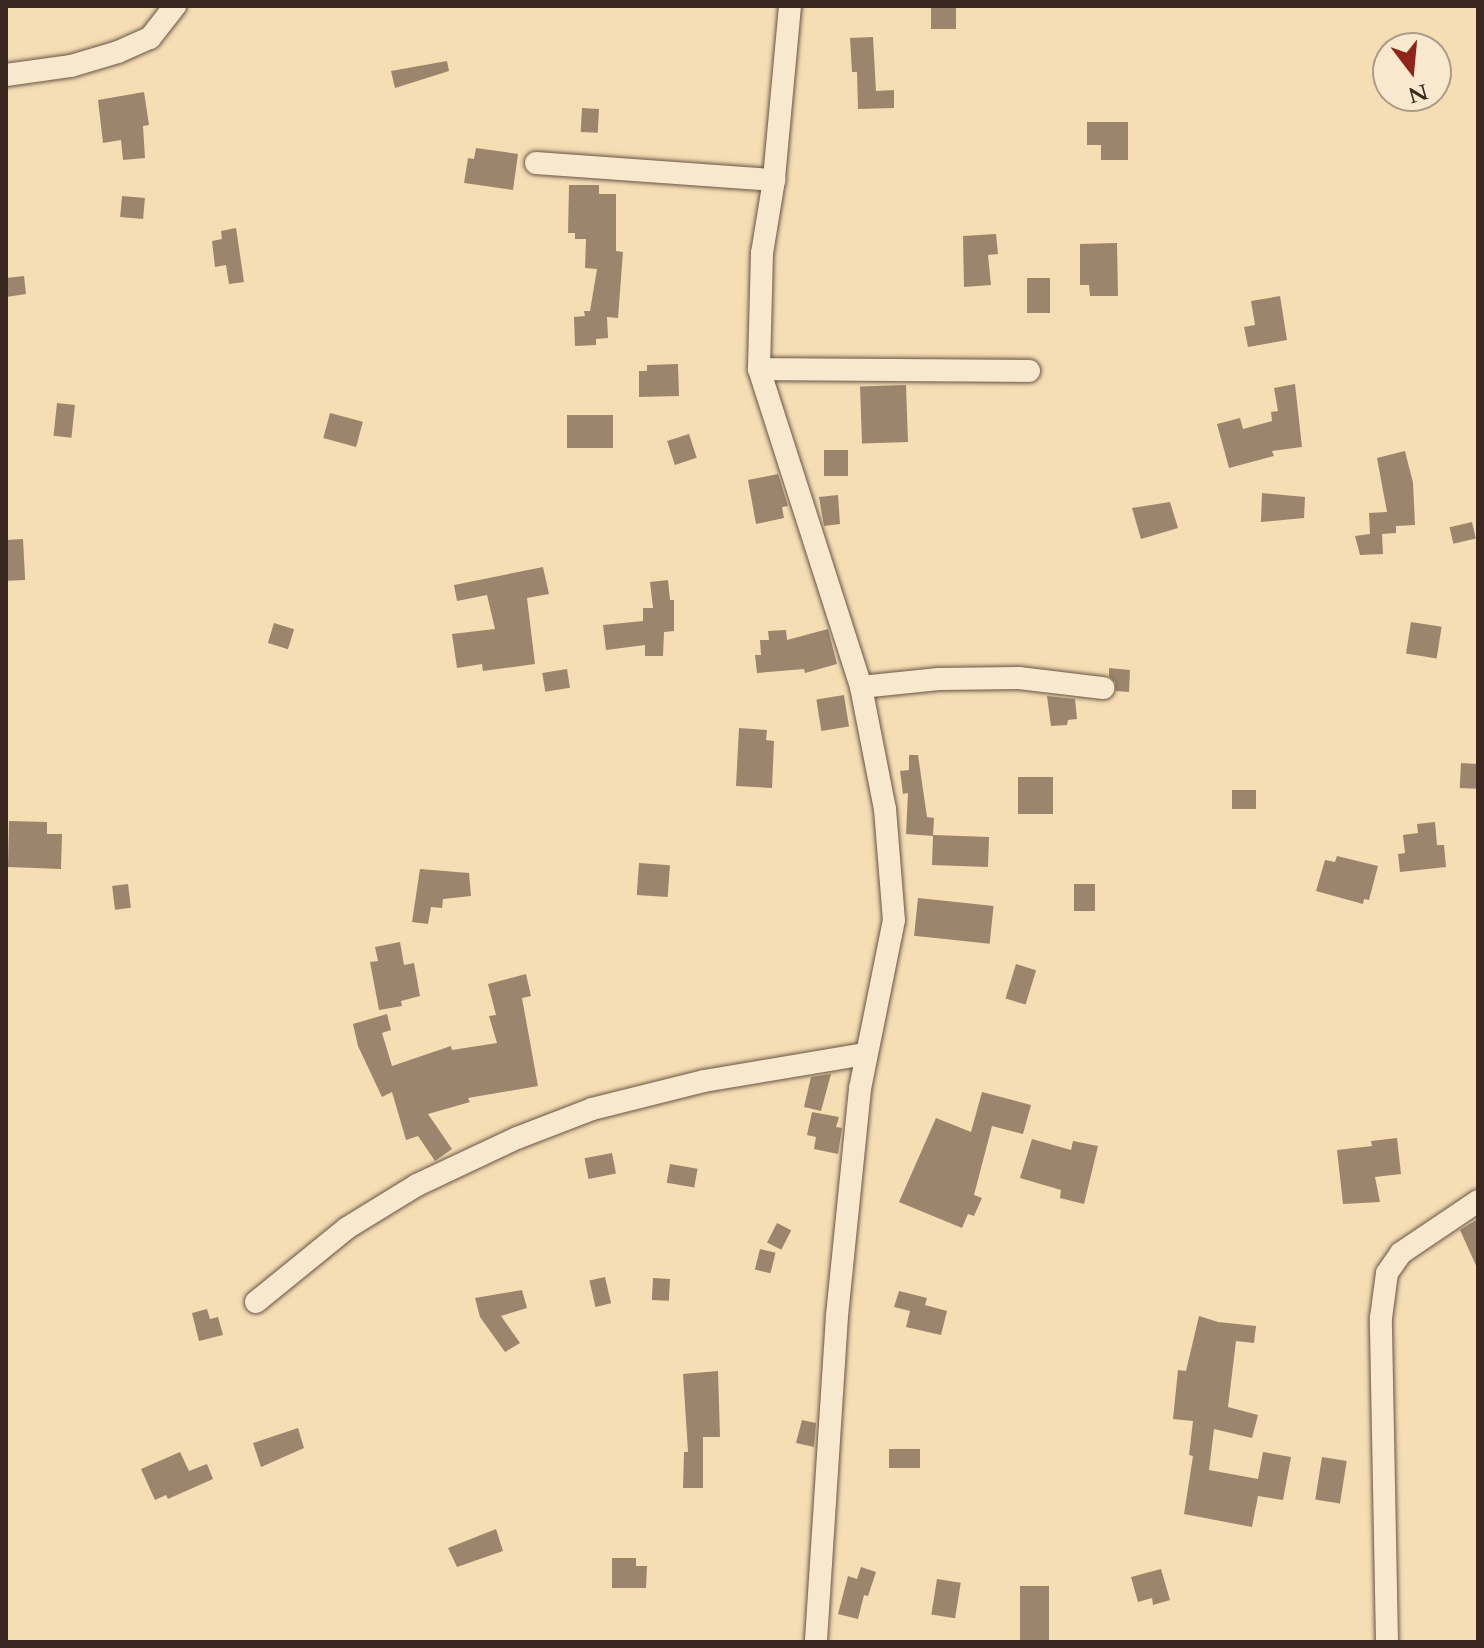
<!DOCTYPE html>
<style>
body{margin:0}
#map{position:relative;width:1484px;height:1648px;overflow:hidden;background:#f5ddb4;font-family:Cardo,serif}
div>[style]{position:absolute}
[style*='--x']{left:calc(var(--x)*1px);top:calc(var(--y)*1px);width:calc(var(--w)*1px);rotate:calc(var(--a)*1deg)}
.building>*{inset:0;background:#9b866d;transform-origin:0 0}
.roads{filter:drop-shadow(0 0 2px #685445) drop-shadow(0 0 2px #685445)}
.street>*{height:22px;margin:-11px;padding:0 11px;transform-origin:11px;border-radius:11px;background:#f8e9ce}
span{translate:-50% -50%;white-space:nowrap;text-align:center;line-height:1.15;-webkit-text-stroke:7px #f8e9ce;paint-order:stroke}
.frame{position:absolute;inset:0;border:8px solid #392720;pointer-events:none}
.north{position:absolute;left:1372px;top:32px;width:80px;height:80px;box-sizing:border-box;background:#f8e9ce;border:2px solid #ac9b88;border-radius:50%;rotate:164deg;font-size:22px;font-weight:700;line-height:32px;text-align:center;color:#392720}
.north::after{content:'';display:block;margin:auto;width:28px;height:36px;background:#8f2418;clip-path:polygon(50% 0,100% 100%,50% 72%,0 100%)}
</style>
<div id="map">
<div class="building">
<i style="left:931px;top:6px;width:25px;height:23px"></i>
<i style="clip-path:polygon(873px 37px,876px 91px,894px 90px,894px 108px,858px 109px,857px 72px,852px 72px,850px 38px)"></i>
<i style="clip-path:polygon(447px 61px,449px 71px,395px 88px,391px 71px)"></i>
<i style="clip-path:polygon(144px 92px,149px 125px,143px 126px,145px 158px,123px 160px,121px 140px,103px 143px,98px 100px)"></i>
<i style="left:582px;top:108px;width:17px;height:24px;rotate:3deg"></i>
<i style="clip-path:polygon(1087px 122px,1128px 122px,1128px 160px,1101px 160px,1101px 145px,1087px 145px)"></i>
<i style="clip-path:polygon(476px 148px,518px 154px,513px 190px,464px 183px,468px 158px,474px 159px)"></i>
<i style="clip-path:polygon(569px 185px,599px 185px,599px 194px,616px 194px,616px 251px,623px 252px,618px 318px,607px 317px,608px 338px,596px 339px,596px 345px,575px 346px,574px 317px,585px 316px,584px 311px,590px 311px,597px 269px,585px 268px,586px 239px,575px 239px,575px 233px,568px 233px)"></i>
<i style="left:122px;top:196px;width:23px;height:21px;rotate:5deg"></i>
<i style="clip-path:polygon(236px 228px,244px 282px,229px 284px,226px 265px,215px 267px,212px 241px,222px 239px,221px 231px)"></i>
<i style="clip-path:polygon(996px 234px,998px 254px,988px 255px,991px 285px,964px 287px,963px 236px)"></i>
<i style="clip-path:polygon(1117px 243px,1118px 296px,1090px 296px,1089px 285px,1080px 285px,1080px 244px)"></i>
<i style="clip-path:polygon(24px 276px,26px 294px,6px 297px,6px 278px)"></i>
<i style="left:1027px;top:278px;width:23px;height:35px"></i>
<i style="clip-path:polygon(1280px 296px,1287px 340px,1248px 347px,1244px 327px,1255px 325px,1251px 301px)"></i>
<i style="clip-path:polygon(678px 364px,679px 396px,639px 397px,639px 371px,647px 371px,647px 365px)"></i>
<i style="clip-path:polygon(1295px 384px,1302px 447px,1272px 451px,1274px 456px,1229px 468px,1217px 424px,1240px 418px,1243px 429px,1272px 421px,1271px 412px,1278px 411px,1274px 388px)"></i>
<i style="left:906px;top:385px;width:57px;height:46px;rotate:88deg"></i>
<i style="left:57px;top:403px;width:18px;height:33px;rotate:6deg"></i>
<i style="left:330px;top:413px;width:34px;height:26px;rotate:15deg"></i>
<i style="left:567px;top:415px;width:46px;height:33px"></i>
<i style="left:689px;top:434px;width:25px;height:23px;rotate:72deg"></i>
<i style="left:824px;top:450px;width:24px;height:26px"></i>
<i style="clip-path:polygon(1405px 451px,1413px 483px,1415px 525px,1396px 526px,1396px 533px,1382px 534px,1383px 554px,1360px 555px,1355px 536px,1370px 534px,1369px 513px,1387px 512px,1377px 458px)"></i>
<i style="clip-path:polygon(778px 474px,788px 506px,782px 507px,784px 518px,756px 524px,748px 480px)"></i>
<i style="clip-path:polygon(1262px 493px,1305px 497px,1304px 518px,1261px 522px)"></i>
<i style="clip-path:polygon(838px 495px,840px 524px,824px 526px,819px 497px)"></i>
<i style="clip-path:polygon(1170px 502px,1178px 528px,1141px 539px,1132px 508px)"></i>
<i style="left:1472px;top:522px;width:17px;height:23px;rotate:77deg"></i>
<i style="left:23px;top:539px;width:41px;height:17px;rotate:87deg"></i>
<i style="clip-path:polygon(543px 567px,549px 594px,527px 598px,535px 664px,483px 671px,482px 664px,457px 668px,452px 634px,495px 629px,487px 595px,457px 601px,454px 585px)"></i>
<i style="clip-path:polygon(668px 580px,670px 600px,674px 600px,674px 631px,664px 632px,663px 656px,645px 656px,645px 645px,606px 650px,603px 625px,643px 621px,643px 608px,653px 608px,650px 582px)"></i>
<i style="left:1411px;top:622px;width:31px;height:32px;rotate:9deg"></i>
<i style="left:274px;top:623px;width:21px;height:21px;rotate:17deg"></i>
<i style="clip-path:polygon(828px 629px,837px 664px,805px 673px,804px 669px,757px 673px,755px 655px,761px 655px,760px 640px,769px 640px,768px 631px,786px 630px,787px 640px)"></i>
<i style="clip-path:polygon(1109px 668px,1130px 670px,1129px 692px,1116px 691px,1115px 682px,1109px 676px)"></i>
<i style="left:567px;top:669px;width:19px;height:25px;rotate:81deg"></i>
<i style="left:844px;top:695px;width:32px;height:28px;rotate:81deg"></i>
<i style="clip-path:polygon(1047px 696px,1075px 699px,1077px 719px,1068px 720px,1067px 725px,1051px 726px)"></i>
<i style="clip-path:polygon(739px 728px,767px 730px,766px 740px,774px 741px,772px 788px,736px 786px)"></i>
<i style="clip-path:polygon(909px 755px,918px 755px,927px 817px,934px 818px,933px 835px,989px 837px,988px 867px,932px 865px,933px 836px,906px 834px,908px 793px,903px 794px,900px 771px,909px 770px)"></i>
<i style="left:1461px;top:763px;width:17px;height:25px;rotate:3deg"></i>
<i style="left:1018px;top:777px;width:35px;height:37px"></i>
<i style="left:1232px;top:790px;width:24px;height:19px"></i>
<i style="clip-path:polygon(9px 821px,47px 822px,47px 834px,62px 834px,61px 869px,8px 867px)"></i>
<i style="clip-path:polygon(1435px 822px,1437px 845px,1444px 845px,1446px 867px,1400px 872px,1398px 854px,1405px 853px,1403px 835px,1418px 833px,1417px 824px)"></i>
<i style="clip-path:polygon(1337px 856px,1378px 866px,1369px 900px,1364px 899px,1363px 904px,1316px 891px,1325px 860px,1335px 862px)"></i>
<i style="left:639px;top:863px;width:31px;height:32px;rotate:4deg"></i>
<i style="clip-path:polygon(420px 869px,469px 873px,471px 896px,443px 899px,442px 908px,431px 907px,428px 924px,412px 922px)"></i>
<i style="left:128px;top:884px;width:24px;height:16px;rotate:83deg"></i>
<i style="left:1074px;top:884px;width:21px;height:27px"></i>
<i style="left:918px;top:898px;width:76px;height:38px;rotate:6deg"></i>
<i style="clip-path:polygon(400px 942px,404px 965px,414px 963px,420px 996px,401px 1001px,402px 1006px,379px 1010px,370px 962px,378px 961px,375px 947px)"></i>
<i style="left:1016px;top:964px;width:21px;height:36px;rotate:17deg"></i>
<i style="clip-path:polygon(526px 974px,531px 996px,522px 998px,538px 1086px,468px 1098px,470px 1102px,428px 1114px,452px 1149px,435px 1161px,418px 1136px,406px 1140px,392px 1092px,382px 1097px,358px 1046px,353px 1024px,387px 1014px,391px 1030px,382px 1033px,392px 1066px,451px 1046px,452px 1050px,497px 1043px,489px 1016px,496px 1015px,488px 984px)"></i>
<i style="clip-path:polygon(831px 1074px,821px 1111px,804px 1107px,811px 1077px)"></i>
<i style="clip-path:polygon(982px 1092px,1031px 1105px,1023px 1134px,992px 1126px,974px 1195px,982px 1198px,974px 1216px,968px 1214px,962px 1228px,899px 1202px,936px 1118px,971px 1132px)"></i>
<i style="clip-path:polygon(812px 1112px,839px 1117px,836px 1127px,842px 1128px,838px 1154px,814px 1149px,816px 1137px,807px 1135px)"></i>
<i style="clip-path:polygon(1397px 1138px,1401px 1174px,1375px 1177px,1380px 1202px,1343px 1204px,1337px 1150px,1372px 1146px,1371px 1141px)"></i>
<i style="clip-path:polygon(1032px 1139px,1071px 1150px,1073px 1141px,1098px 1146px,1084px 1204px,1060px 1198px,1061px 1190px,1020px 1178px)"></i>
<i style="left:612px;top:1153px;width:21px;height:28px;rotate:79deg"></i>
<i style="left:670px;top:1164px;width:28px;height:19px;rotate:10deg"></i>
<i style="clip-path:polygon(1478px 1219px,1478px 1270px,1460px 1230px)"></i>
<i style="left:777px;top:1223px;width:16px;height:22px;rotate:27deg"></i>
<i style="left:760px;top:1249px;width:16px;height:21px;rotate:14deg"></i>
<i style="left:605px;top:1277px;width:27px;height:16px;rotate:77deg"></i>
<i style="left:653px;top:1278px;width:17px;height:22px;rotate:3deg"></i>
<i style="clip-path:polygon(522px 1290px,527px 1308px,501px 1316px,520px 1343px,505px 1352px,480px 1317px,475px 1298px)"></i>
<i style="clip-path:polygon(899px 1291px,927px 1298px,925px 1305px,947px 1311px,941px 1335px,906px 1327px,910px 1311px,894px 1307px)"></i>
<i style="clip-path:polygon(207px 1309px,210px 1319px,218px 1317px,223px 1335px,199px 1341px,192px 1313px)"></i>
<i style="clip-path:polygon(1199px 1316px,1218px 1322px,1256px 1326px,1254px 1343px,1236px 1341px,1228px 1407px,1258px 1415px,1252px 1438px,1214px 1429px,1209px 1470px,1258px 1479px,1263px 1452px,1291px 1457px,1283px 1500px,1258px 1496px,1252px 1527px,1184px 1514px,1193px 1456px,1189px 1455px,1193px 1421px,1173px 1419px,1178px 1370px,1186px 1371px)"></i>
<i style="clip-path:polygon(718px 1371px,720px 1437px,703px 1437px,703px 1488px,683px 1488px,684px 1452px,688px 1452px,683px 1374px)"></i>
<i style="clip-path:polygon(802px 1420px,816px 1423px,814px 1447px,796px 1443px)"></i>
<i style="clip-path:polygon(298px 1428px,304px 1448px,261px 1467px,253px 1443px)"></i>
<i style="left:889px;top:1449px;width:31px;height:19px"></i>
<i style="clip-path:polygon(180px 1452px,189px 1471px,207px 1464px,213px 1479px,168px 1499px,166px 1495px,155px 1500px,141px 1469px)"></i>
<i style="left:1322px;top:1457px;width:25px;height:43px;rotate:9deg"></i>
<i style="clip-path:polygon(496px 1529px,503px 1551px,457px 1567px,448px 1548px)"></i>
<i style="clip-path:polygon(612px 1558px,636px 1558px,636px 1566px,647px 1566px,646px 1588px,612px 1588px)"></i>
<i style="clip-path:polygon(861px 1567px,876px 1572px,868px 1596px,864px 1595px,858px 1619px,838px 1614px,848px 1576px,857px 1579px)"></i>
<i style="clip-path:polygon(1161px 1569px,1170px 1600px,1153px 1605px,1152px 1598px,1138px 1602px,1131px 1577px)"></i>
<i style="left:937px;top:1579px;width:24px;height:36px;rotate:9deg"></i>
<i style="left:1020px;top:1586px;width:29px;height:56px"></i>
</div>
<div class="roads">
<div class="street">
<i style="--x:790;--y:6;--w:175;--a:95.3"></i>
<i style="--x:774;--y:180;--w:74;--a:99.3"></i>
<i style="--x:762;--y:253;--w:116;--a:91.5"></i>
<i style="--x:759;--y:369;--w:334;--a:72.2"></i>
<i style="--x:861;--y:687;--w:124;--a:78.9"></i>
<i style="--x:885;--y:809;--w:111;--a:85.4"></i>
<i style="--x:894;--y:920;--w:172;--a:101.4"></i>
<i style="--x:860;--y:1089;--w:228;--a:95.8"></i>
<i style="--x:837;--y:1316;--w:327;--a:93.7"></i>
<i style="--x:6;--y:75;--w:66;--a:-7.9"></i>
<i style="--x:71;--y:66;--w:49;--a:-16.6"></i>
<i style="--x:118;--y:52;--w:35;--a:-24"></i>
<i style="--x:150;--y:38;--w:41;--a:-52"></i>
<i style="--x:536;--y:163;--w:239;--a:4.1"></i>
<i style="--x:759;--y:369;--w:270;--a:0.4"></i>
<i style="--x:861;--y:687;--w:78;--a:-5.9"></i>
<i style="--x:939;--y:679;--w:80;--a:-0.7"></i>
<i style="--x:1019;--y:678;--w:85;--a:6.8"></i>
<i style="--x:256;--y:1302;--w:117;--a:-39.1"></i>
<i style="--x:347;--y:1228;--w:82;--a:-31.6"></i>
<i style="--x:417;--y:1185;--w:110;--a:-25.2"></i>
<i style="--x:517;--y:1138;--w:80;--a:-21.1"></i>
<i style="--x:592;--y:1109;--w:115;--a:-14"></i>
<i style="--x:704;--y:1081;--w:164;--a:-9.5"></i>
<i style="--x:1387;--y:1642;--w:324;--a:-91.1"></i>
<i style="--x:1381;--y:1318;--w:45;--a:-82.4"></i>
<i style="--x:1387;--y:1273;--w:24;--a:-55"></i>
<i style="--x:1401;--y:1253;--w:93;--a:-34"></i>
</div>
</div>
<div class="frame"></div>
<div class="north">N</div>
</div>
